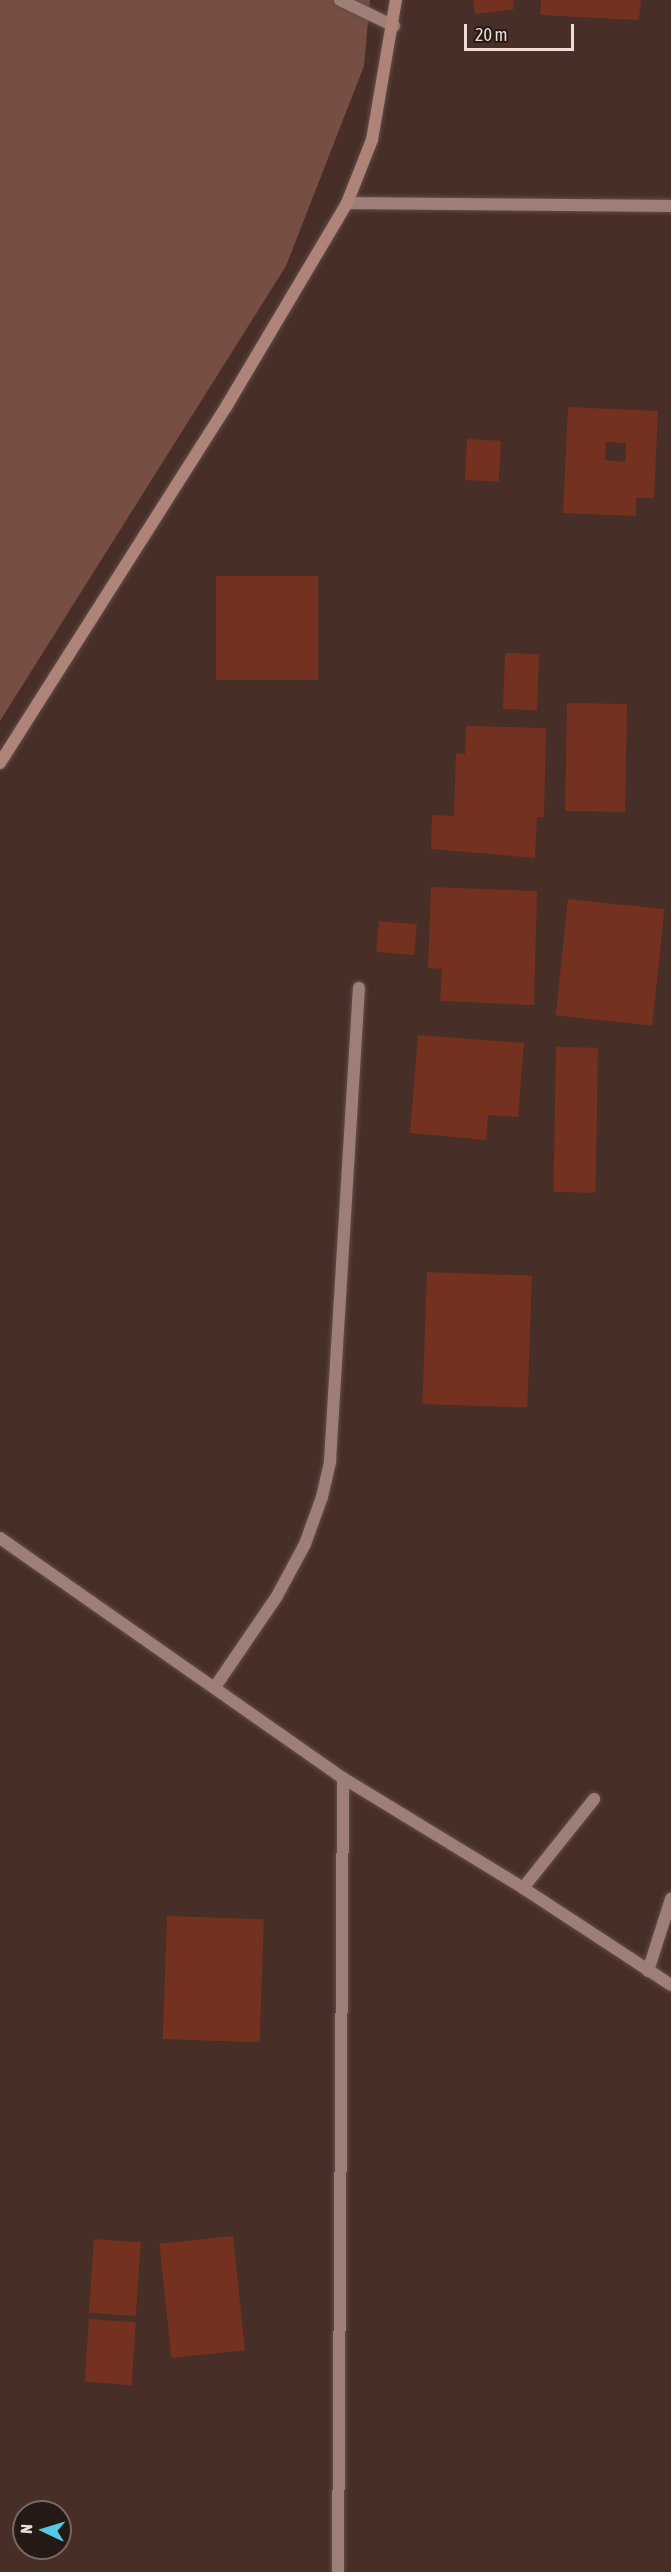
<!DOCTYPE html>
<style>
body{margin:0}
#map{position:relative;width:671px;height:2572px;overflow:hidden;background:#472e27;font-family:"Asap Condensed",sans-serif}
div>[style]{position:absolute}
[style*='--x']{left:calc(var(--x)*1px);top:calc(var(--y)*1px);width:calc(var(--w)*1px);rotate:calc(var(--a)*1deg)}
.green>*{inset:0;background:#774e43}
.building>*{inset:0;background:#743120;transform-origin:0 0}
.roads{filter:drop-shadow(0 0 2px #634c47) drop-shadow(0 0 2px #634c47)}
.lane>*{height:12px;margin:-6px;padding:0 6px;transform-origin:6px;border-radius:6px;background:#9e7f77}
.street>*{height:12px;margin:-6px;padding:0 6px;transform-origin:6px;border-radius:6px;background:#9e7f77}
.secondary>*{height:12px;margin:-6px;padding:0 6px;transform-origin:6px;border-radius:6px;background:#ae8378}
span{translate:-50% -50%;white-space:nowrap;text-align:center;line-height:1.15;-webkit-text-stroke:4.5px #251916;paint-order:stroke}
.north{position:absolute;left:12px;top:2500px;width:60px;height:60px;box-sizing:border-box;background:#251916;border:2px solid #756763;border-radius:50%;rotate:274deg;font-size:16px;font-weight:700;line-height:24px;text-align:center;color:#eddbd7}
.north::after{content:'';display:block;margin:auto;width:21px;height:27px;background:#57c9e2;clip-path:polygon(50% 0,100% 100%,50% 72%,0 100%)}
.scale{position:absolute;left:464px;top:24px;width:110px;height:27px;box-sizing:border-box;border:3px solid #eddbd7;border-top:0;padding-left:8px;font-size:18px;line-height:21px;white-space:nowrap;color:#eddbd7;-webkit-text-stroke:4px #251916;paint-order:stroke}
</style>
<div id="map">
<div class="green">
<i style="clip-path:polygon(0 0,370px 0,364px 66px,286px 266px,0 721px)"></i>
</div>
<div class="building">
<i style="clip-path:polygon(473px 0,513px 0,514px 9px,475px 14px)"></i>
<i style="clip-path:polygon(541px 0,641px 0,639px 20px,540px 15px)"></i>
<i style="clip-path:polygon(evenodd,568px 407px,658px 411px,654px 498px,636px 498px,636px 516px,563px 513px,568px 407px,606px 442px,626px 443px,625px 462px,605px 460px,606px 442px)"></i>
<i style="left:467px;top:439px;width:34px;height:41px;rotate:3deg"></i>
<i style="left:216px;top:576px;width:102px;height:104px"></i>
<i style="left:505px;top:653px;width:34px;height:56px;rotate:2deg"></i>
<i style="left:567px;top:703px;width:60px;height:108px;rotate:1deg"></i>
<i style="clip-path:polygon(466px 726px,546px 728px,544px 817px,537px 817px,535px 858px,431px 849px,432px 815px,454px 816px,456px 753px,465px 754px)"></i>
<i style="clip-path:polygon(431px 887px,537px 891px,534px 1005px,440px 1001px,442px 969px,428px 968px)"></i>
<i style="left:568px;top:899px;width:97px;height:117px;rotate:6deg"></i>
<i style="left:379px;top:921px;width:38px;height:31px;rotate:5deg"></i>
<i style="clip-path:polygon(418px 1035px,524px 1043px,518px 1117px,488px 1115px,486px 1140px,410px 1133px)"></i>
<i style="left:556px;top:1047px;width:42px;height:145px;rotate:1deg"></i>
<i style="left:427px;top:1272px;width:105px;height:132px;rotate:2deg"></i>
<i style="left:167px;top:1916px;width:97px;height:123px;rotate:2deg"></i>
<i style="left:233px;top:2236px;width:115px;height:74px;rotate:84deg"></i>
<i style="left:94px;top:2239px;width:47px;height:74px;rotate:4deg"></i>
<i style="left:89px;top:2319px;width:47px;height:63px;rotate:4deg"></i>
</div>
<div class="roads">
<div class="lane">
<i style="--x:340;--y:0;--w:60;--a:25.7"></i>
<i style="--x:215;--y:1687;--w:110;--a:-55.7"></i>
<i style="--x:277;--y:1596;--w:59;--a:-61.7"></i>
<i style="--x:305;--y:1544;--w:50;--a:-70.1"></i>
<i style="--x:322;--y:1497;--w:37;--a:-77"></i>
<i style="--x:330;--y:1461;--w:474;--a:-86.5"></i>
<i style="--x:523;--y:1888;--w:114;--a:-51.4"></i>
</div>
<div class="street">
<i style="--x:347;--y:203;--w:324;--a:0.5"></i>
<i style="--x:0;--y:1538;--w:419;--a:35"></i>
<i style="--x:343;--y:1778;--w:211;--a:31.4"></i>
<i style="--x:523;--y:1888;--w:177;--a:33.2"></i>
<i style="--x:648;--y:1971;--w:76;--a:-72.3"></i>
<i style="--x:338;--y:2572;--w:794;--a:-89.64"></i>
</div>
<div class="secondary">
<i style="--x:0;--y:763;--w:422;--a:-57.6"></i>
<i style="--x:226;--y:407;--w:237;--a:-59.3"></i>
<i style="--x:347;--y:203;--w:68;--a:-68.4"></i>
<i style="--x:372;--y:140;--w:142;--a:-80.3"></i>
</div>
</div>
<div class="north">N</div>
<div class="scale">20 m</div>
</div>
